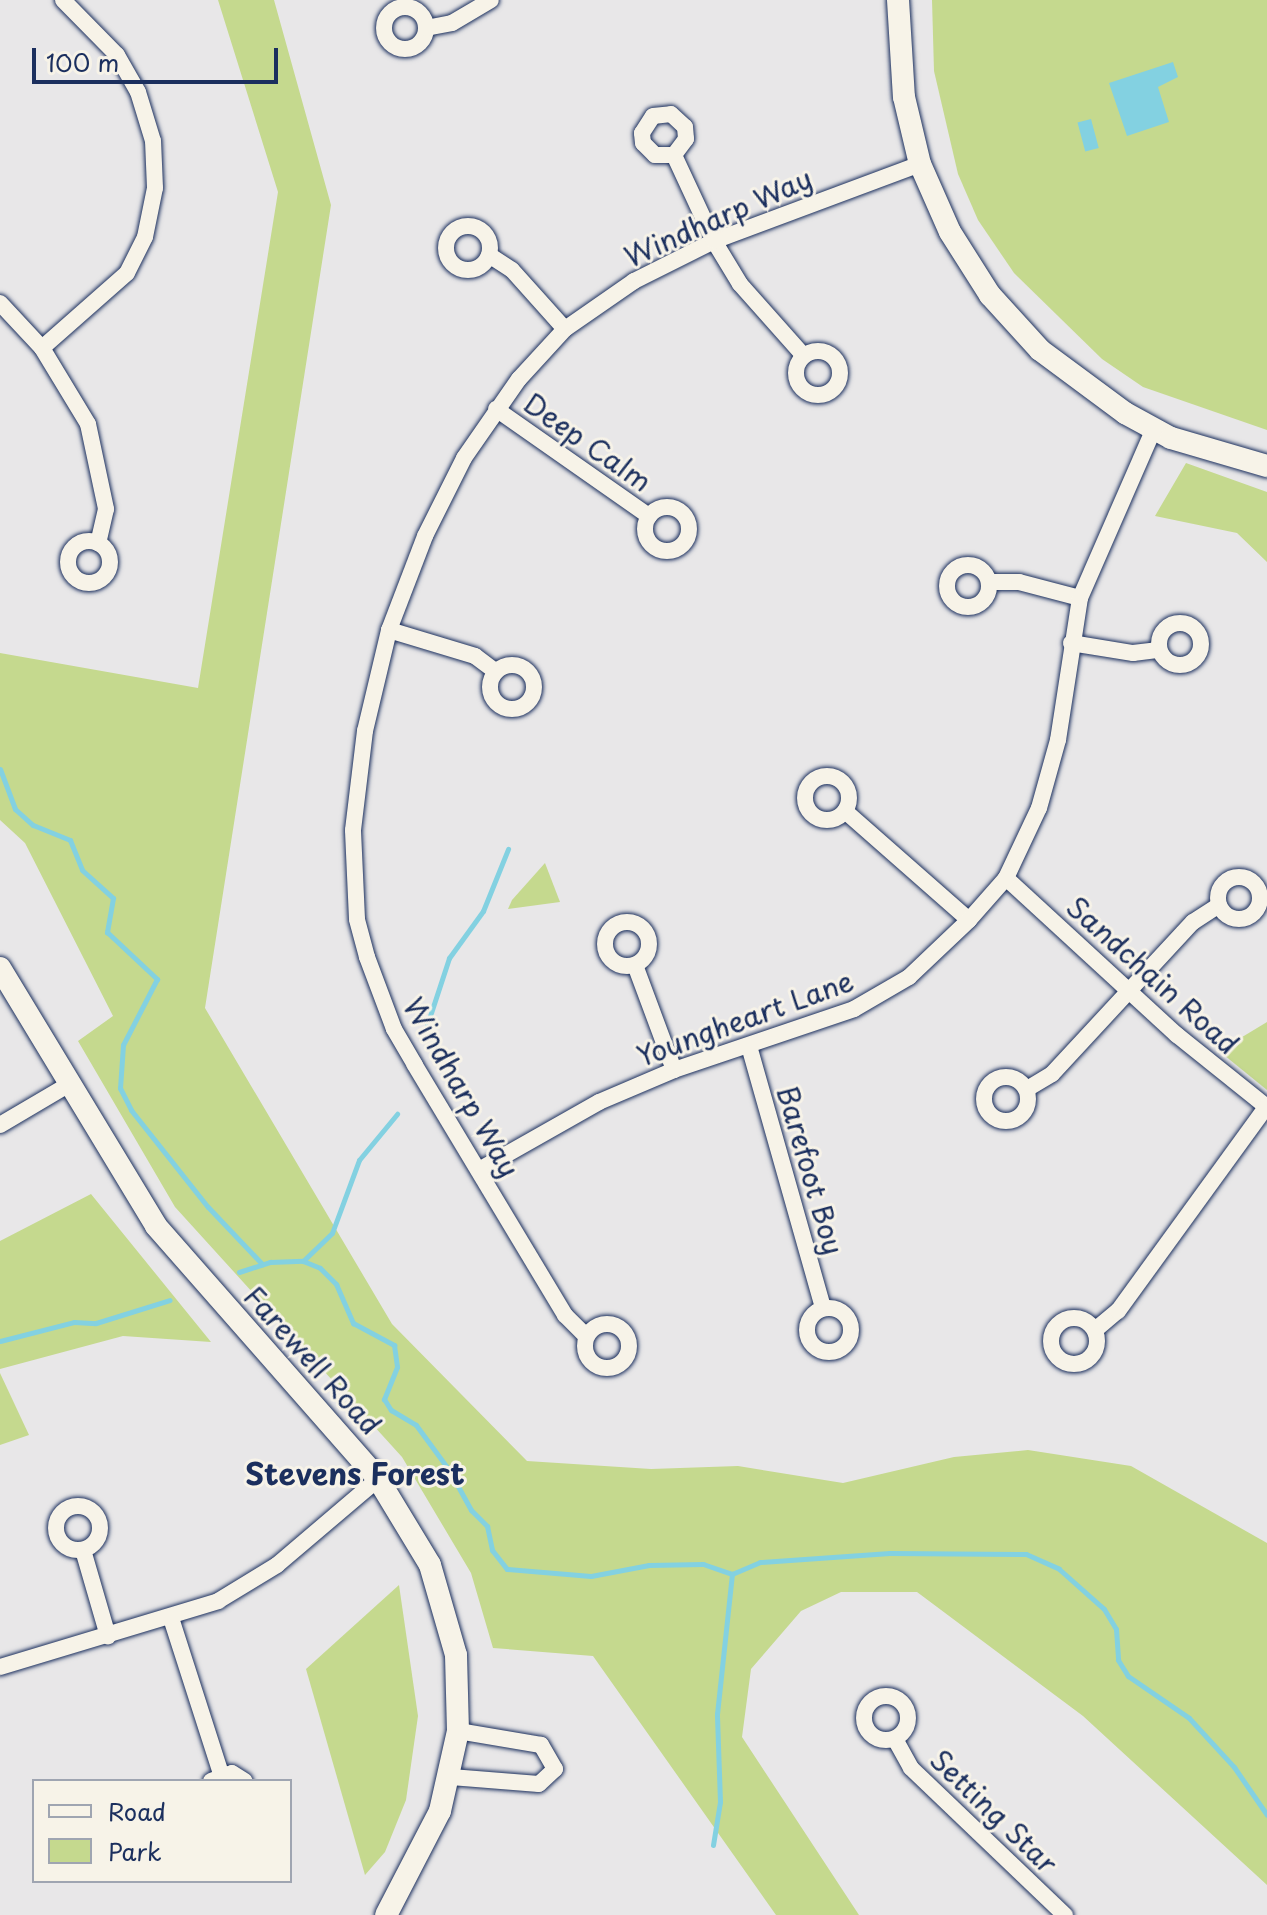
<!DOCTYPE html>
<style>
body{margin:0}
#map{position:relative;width:1267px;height:1915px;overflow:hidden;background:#e8e7e8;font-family:"Playpen Sans",sans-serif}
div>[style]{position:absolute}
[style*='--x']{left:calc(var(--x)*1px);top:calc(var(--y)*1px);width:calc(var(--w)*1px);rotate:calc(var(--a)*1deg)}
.green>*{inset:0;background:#c5d98e}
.water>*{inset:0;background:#83d1e1;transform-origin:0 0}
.stream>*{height:5px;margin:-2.5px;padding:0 2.5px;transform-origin:2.5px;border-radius:2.5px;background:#83d1e1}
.roads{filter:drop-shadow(0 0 2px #1b2f5e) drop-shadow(0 0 2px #1b2f5e)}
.minor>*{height:16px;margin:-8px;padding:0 8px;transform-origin:8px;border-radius:8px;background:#f7f3e8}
.minor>.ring{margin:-8px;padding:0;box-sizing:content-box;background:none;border:16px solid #f7f3e8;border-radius:50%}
.tertiary>*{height:22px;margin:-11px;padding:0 11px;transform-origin:11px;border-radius:11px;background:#f7f3e8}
span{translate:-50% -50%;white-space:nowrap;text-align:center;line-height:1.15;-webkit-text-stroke:6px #f7f3e8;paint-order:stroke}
.street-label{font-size:28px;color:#1b2f5e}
.neighbourhood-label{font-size:30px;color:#1b2f5e;font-weight:700}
.legend{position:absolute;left:32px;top:1779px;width:260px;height:104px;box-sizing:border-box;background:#f7f3e8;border:2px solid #9fa5b1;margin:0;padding:10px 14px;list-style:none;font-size:24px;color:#1b2f5e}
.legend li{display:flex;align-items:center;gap:16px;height:40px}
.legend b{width:40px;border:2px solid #9fa5b1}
.scale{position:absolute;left:32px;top:48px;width:246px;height:36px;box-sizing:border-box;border:4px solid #1b2f5e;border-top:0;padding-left:10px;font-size:24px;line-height:28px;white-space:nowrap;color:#1b2f5e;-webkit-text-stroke:6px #f7f3e8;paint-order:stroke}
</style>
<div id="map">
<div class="green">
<i style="clip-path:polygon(218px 0,274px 0,331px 205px,205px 1008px,392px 1324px,527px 1461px,651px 1469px,738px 1466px,843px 1483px,954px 1457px,1028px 1450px,1131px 1466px,1267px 1543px,1267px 1885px,1083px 1716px,917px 1592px,841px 1592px,801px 1611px,751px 1669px,742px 1737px,859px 1915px,776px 1915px,593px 1656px,493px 1648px,471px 1573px,402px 1457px,175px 1207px,78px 1041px,113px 1016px,25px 843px,0 820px,0 653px,198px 688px,278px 192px)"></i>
<i style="clip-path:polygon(932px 0,1267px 0,1267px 430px,1143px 387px,1102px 359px,1014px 273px,978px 220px,958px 174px,934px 71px)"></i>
<i style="clip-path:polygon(1186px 463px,1267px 492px,1267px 562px,1237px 533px,1155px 516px)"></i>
<i style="clip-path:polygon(545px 863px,560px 902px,508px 909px,512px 900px)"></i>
<i style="clip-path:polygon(1267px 1022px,1267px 1090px,1219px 1051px)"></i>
<i style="clip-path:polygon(91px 1194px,211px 1342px,123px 1336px,0 1369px,0 1241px)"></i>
<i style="clip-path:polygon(0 1373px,29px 1435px,0 1445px)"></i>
<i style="clip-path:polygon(399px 1585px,418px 1716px,406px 1800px,385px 1852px,365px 1875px,306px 1669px)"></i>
</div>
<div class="water">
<i style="clip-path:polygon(1173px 62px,1178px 77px,1158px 87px,1169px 122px,1127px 136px,1109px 83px)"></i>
<i style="left:1091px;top:119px;width:30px;height:14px;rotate:75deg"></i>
</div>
<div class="stream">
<i style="--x:0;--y:769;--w:43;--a:69.4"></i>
<i style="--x:15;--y:809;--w:24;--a:42"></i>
<i style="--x:33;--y:825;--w:40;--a:22"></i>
<i style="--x:70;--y:840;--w:32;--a:68"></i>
<i style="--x:82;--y:870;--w:42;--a:42.1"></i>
<i style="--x:113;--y:898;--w:35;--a:100"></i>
<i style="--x:107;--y:932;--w:69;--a:43.2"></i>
<i style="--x:157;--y:979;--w:74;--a:117.3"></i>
<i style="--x:123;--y:1045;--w:43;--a:94"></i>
<i style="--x:120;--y:1088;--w:25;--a:63"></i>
<i style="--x:131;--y:1110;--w:124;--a:51.6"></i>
<i style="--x:208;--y:1207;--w:79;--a:46.5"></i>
<i style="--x:427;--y:1025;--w:71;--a:-71.8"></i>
<i style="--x:449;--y:958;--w:58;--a:-54.1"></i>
<i style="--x:483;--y:911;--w:67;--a:-68"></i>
<i style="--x:303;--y:1261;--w:40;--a:-44"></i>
<i style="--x:332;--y:1233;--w:78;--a:-69.7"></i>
<i style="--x:359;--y:1160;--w:60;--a:-50.4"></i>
<i style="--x:239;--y:1272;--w:33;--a:-18"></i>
<i style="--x:270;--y:1262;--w:33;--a:-2"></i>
<i style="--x:303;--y:1261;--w:18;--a:22"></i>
<i style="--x:320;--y:1268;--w:23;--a:45"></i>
<i style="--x:336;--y:1284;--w:43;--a:66.4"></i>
<i style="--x:353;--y:1323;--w:47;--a:28.2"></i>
<i style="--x:394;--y:1345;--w:22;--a:82"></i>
<i style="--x:397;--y:1367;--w:35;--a:112"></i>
<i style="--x:384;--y:1399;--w:13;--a:58"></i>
<i style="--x:391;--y:1410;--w:29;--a:31"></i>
<i style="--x:416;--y:1425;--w:56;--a:53.7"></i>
<i style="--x:449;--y:1470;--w:46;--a:61.2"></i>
<i style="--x:471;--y:1510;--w:23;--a:45"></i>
<i style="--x:487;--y:1526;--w:25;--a:78"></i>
<i style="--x:492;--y:1550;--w:24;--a:52"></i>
<i style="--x:507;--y:1569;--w:84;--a:4.8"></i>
<i style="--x:591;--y:1576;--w:59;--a:-10.7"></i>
<i style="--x:649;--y:1565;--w:54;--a:-1.1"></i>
<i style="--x:703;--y:1564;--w:31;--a:19"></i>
<i style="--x:732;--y:1574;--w:30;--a:-23"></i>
<i style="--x:760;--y:1562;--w:130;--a:-4"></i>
<i style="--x:890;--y:1553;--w:136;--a:0.4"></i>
<i style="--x:1026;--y:1554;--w:36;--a:24"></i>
<i style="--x:1059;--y:1569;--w:60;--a:41.6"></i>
<i style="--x:1104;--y:1609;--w:23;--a:59"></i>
<i style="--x:1116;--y:1629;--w:31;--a:86"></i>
<i style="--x:1118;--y:1660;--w:19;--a:58"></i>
<i style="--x:1128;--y:1676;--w:74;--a:34.5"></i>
<i style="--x:1189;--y:1718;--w:67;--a:47.4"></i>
<i style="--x:1234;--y:1767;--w:58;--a:55.5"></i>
<i style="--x:0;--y:1341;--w:76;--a:-14.4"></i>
<i style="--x:74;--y:1322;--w:22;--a:3"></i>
<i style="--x:96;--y:1323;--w:77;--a:-17.3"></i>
<i style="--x:713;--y:1845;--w:44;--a:-80.8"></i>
<i style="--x:720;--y:1802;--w:88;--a:-92"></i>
<i style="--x:717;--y:1714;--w:141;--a:-83.9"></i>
</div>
<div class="roads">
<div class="minor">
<i class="ring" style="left:384px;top:7px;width:26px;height:26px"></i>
<i style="--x:426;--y:28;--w:26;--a:-11"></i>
<i style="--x:452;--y:23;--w:45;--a:-30.5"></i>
<i style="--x:674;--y:155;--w:19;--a:180"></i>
<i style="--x:655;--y:155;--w:17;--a:-135"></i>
<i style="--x:643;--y:143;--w:10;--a:-96"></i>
<i style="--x:642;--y:133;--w:20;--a:-57"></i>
<i style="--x:653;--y:116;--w:18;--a:-6"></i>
<i style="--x:671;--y:114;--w:19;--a:43"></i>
<i style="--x:685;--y:127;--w:12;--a:85"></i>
<i style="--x:686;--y:139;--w:20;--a:127"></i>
<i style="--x:674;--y:155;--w:95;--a:65.1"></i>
<i style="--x:714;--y:241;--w:50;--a:58.8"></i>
<i style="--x:740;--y:284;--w:96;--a:48.4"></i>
<i class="ring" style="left:446px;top:226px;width:28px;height:28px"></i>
<i style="--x:489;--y:255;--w:27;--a:33"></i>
<i style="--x:512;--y:270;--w:79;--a:48.1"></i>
<i style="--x:0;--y:303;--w:62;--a:47"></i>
<i style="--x:42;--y:348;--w:89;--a:58.8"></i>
<i style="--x:88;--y:424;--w:87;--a:78"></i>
<i style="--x:106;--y:509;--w:35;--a:103"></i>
<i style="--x:42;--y:348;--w:113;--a:-41.4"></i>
<i style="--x:127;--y:273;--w:40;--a:-63.4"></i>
<i style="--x:145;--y:237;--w:50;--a:-78.5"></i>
<i style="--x:155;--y:188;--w:47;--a:-92.4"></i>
<i style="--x:153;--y:141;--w:51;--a:-107"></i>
<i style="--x:138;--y:92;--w:43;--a:-119.6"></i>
<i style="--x:117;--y:55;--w:77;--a:-134.5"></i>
<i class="ring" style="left:796px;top:351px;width:28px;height:28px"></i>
<i style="--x:496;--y:409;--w:187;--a:35"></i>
<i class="ring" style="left:645px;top:507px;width:28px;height:28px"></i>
<i class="ring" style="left:68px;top:541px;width:26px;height:26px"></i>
<i class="ring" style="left:947px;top:565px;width:26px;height:26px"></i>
<i style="--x:989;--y:582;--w:30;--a:0"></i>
<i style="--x:1019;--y:582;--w:63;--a:14.7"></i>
<i class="ring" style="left:1159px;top:623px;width:26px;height:26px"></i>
<i style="--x:389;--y:630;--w:90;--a:16.8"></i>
<i style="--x:475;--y:656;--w:26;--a:37"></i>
<i style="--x:1071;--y:643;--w:63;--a:9.2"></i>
<i style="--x:1133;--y:653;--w:26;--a:-7"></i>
<i class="ring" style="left:490px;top:665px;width:28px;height:28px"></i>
<i class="ring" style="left:805px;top:776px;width:28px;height:28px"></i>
<i style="--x:845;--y:811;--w:165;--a:41.3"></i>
<i class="ring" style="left:1218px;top:877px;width:26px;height:26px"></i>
<i style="--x:1006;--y:878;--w:232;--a:42.6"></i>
<i style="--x:1177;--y:1035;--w:115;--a:38.7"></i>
<i class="ring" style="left:605px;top:922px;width:28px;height:28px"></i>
<i style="--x:635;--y:965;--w:112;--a:69.6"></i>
<i style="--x:749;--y:1046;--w:272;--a:74.2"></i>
<i class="ring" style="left:984px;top:1077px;width:28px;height:28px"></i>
<i style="--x:1027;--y:1089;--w:29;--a:-31"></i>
<i style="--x:1052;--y:1074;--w:207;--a:-47.2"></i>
<i style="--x:1193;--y:922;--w:31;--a:-33"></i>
<i style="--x:0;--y:1125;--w:79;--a:-30.5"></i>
<i style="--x:479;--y:1170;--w:138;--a:-29.5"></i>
<i style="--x:599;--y:1102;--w:82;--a:-23.1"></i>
<i style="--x:674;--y:1070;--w:190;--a:-18.7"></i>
<i style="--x:854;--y:1009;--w:64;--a:-30.2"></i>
<i style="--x:909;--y:977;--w:83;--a:-43.5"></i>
<i style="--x:969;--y:920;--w:56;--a:-48.6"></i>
<i style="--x:1006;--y:878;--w:77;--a:-64.8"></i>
<i style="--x:1039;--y:808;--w:71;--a:-74.4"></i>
<i style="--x:1058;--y:740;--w:144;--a:-81.2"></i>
<i style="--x:1080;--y:598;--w:184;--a:-66.4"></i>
<i class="ring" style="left:807px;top:1308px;width:28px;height:28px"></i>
<i class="ring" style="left:1051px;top:1318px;width:30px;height:30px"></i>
<i class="ring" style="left:585px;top:1324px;width:28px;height:28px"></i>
<i style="--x:1095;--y:1330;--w:30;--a:-40"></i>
<i style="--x:1118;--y:1311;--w:252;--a:-54"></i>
<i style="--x:586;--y:1336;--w:30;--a:-135"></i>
<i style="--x:565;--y:1315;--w:292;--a:-121"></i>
<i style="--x:415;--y:1065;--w:42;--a:-120.3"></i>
<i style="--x:394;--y:1029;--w:77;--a:-110.6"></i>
<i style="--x:367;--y:957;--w:39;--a:-105"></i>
<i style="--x:357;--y:919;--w:89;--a:-92.6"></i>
<i style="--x:353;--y:830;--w:100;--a:-83.1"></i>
<i style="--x:365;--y:731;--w:104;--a:-76.6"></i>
<i style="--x:389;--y:630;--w:101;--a:-69"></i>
<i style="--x:425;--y:536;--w:87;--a:-63.4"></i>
<i style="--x:464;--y:458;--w:96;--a:-55.2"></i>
<i style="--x:519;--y:379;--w:68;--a:-47.4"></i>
<i style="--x:565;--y:329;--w:84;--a:-34.8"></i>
<i style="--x:634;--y:281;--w:89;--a:-26.6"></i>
<i style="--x:714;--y:241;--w:220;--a:-20.5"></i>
<i class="ring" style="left:56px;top:1506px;width:28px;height:28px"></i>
<i style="--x:83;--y:1550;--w:90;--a:73.8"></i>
<i style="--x:171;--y:1618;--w:164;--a:72.2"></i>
<i style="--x:0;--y:1667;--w:228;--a:-16.8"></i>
<i style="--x:218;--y:1601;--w:69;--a:-31.4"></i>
<i style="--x:277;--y:1565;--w:133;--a:-40.4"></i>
<i class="ring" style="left:864px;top:1696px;width:28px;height:28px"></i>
<i style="--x:895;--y:1739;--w:33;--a:61"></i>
<i style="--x:911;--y:1768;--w:213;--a:43.7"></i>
<i style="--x:451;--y:1777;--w:88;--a:4.5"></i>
<i style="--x:539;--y:1784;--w:22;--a:-43"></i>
<i style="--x:555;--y:1769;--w:28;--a:-120"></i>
<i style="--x:541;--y:1745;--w:84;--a:-170.4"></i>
<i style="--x:211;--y:1781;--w:22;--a:-21"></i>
<i style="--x:232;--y:1773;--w:15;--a:32"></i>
</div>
<div class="tertiary">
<i style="--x:898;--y:0;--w:97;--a:86.5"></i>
<i style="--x:904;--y:97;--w:69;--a:76.6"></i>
<i style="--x:920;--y:164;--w:74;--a:66.2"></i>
<i style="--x:950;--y:232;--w:75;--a:57.6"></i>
<i style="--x:990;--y:295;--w:74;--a:47.7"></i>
<i style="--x:1040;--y:350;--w:106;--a:36.5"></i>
<i style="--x:1125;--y:413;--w:52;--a:28.5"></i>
<i style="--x:1171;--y:438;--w:100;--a:16.3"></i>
<i style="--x:0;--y:968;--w:301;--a:58.8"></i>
<i style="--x:156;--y:1226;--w:337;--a:48.7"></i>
<i style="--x:378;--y:1479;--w:100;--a:58.8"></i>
<i style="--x:430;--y:1565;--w:94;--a:73.9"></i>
<i style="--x:456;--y:1655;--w:76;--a:88.5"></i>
<i style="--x:458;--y:1731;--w:82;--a:102.7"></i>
<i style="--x:440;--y:1811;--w:117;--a:117.4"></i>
</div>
</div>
<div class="street-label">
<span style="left:718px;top:217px;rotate:-24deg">Windharp Way</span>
<span style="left:588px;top:442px;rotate:35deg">Deep Calm</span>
<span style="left:1153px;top:975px;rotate:42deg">Sandchain Road</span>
<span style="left:745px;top:1018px;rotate:-20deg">Youngheart Lane</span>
<span style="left:462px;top:1087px;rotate:60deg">Windharp Way</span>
<span style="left:811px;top:1170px;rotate:74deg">Barefoot Boy</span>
<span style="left:313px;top:1360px;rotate:48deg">Farewell Road</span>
<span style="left:994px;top:1811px;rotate:44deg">Setting Star</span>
</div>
<div class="neighbourhood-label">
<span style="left:355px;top:1473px">Stevens Forest</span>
</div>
<ul class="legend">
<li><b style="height:10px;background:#f7f3e8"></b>Road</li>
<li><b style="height:22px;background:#c5d98e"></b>Park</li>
</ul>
<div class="scale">100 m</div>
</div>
